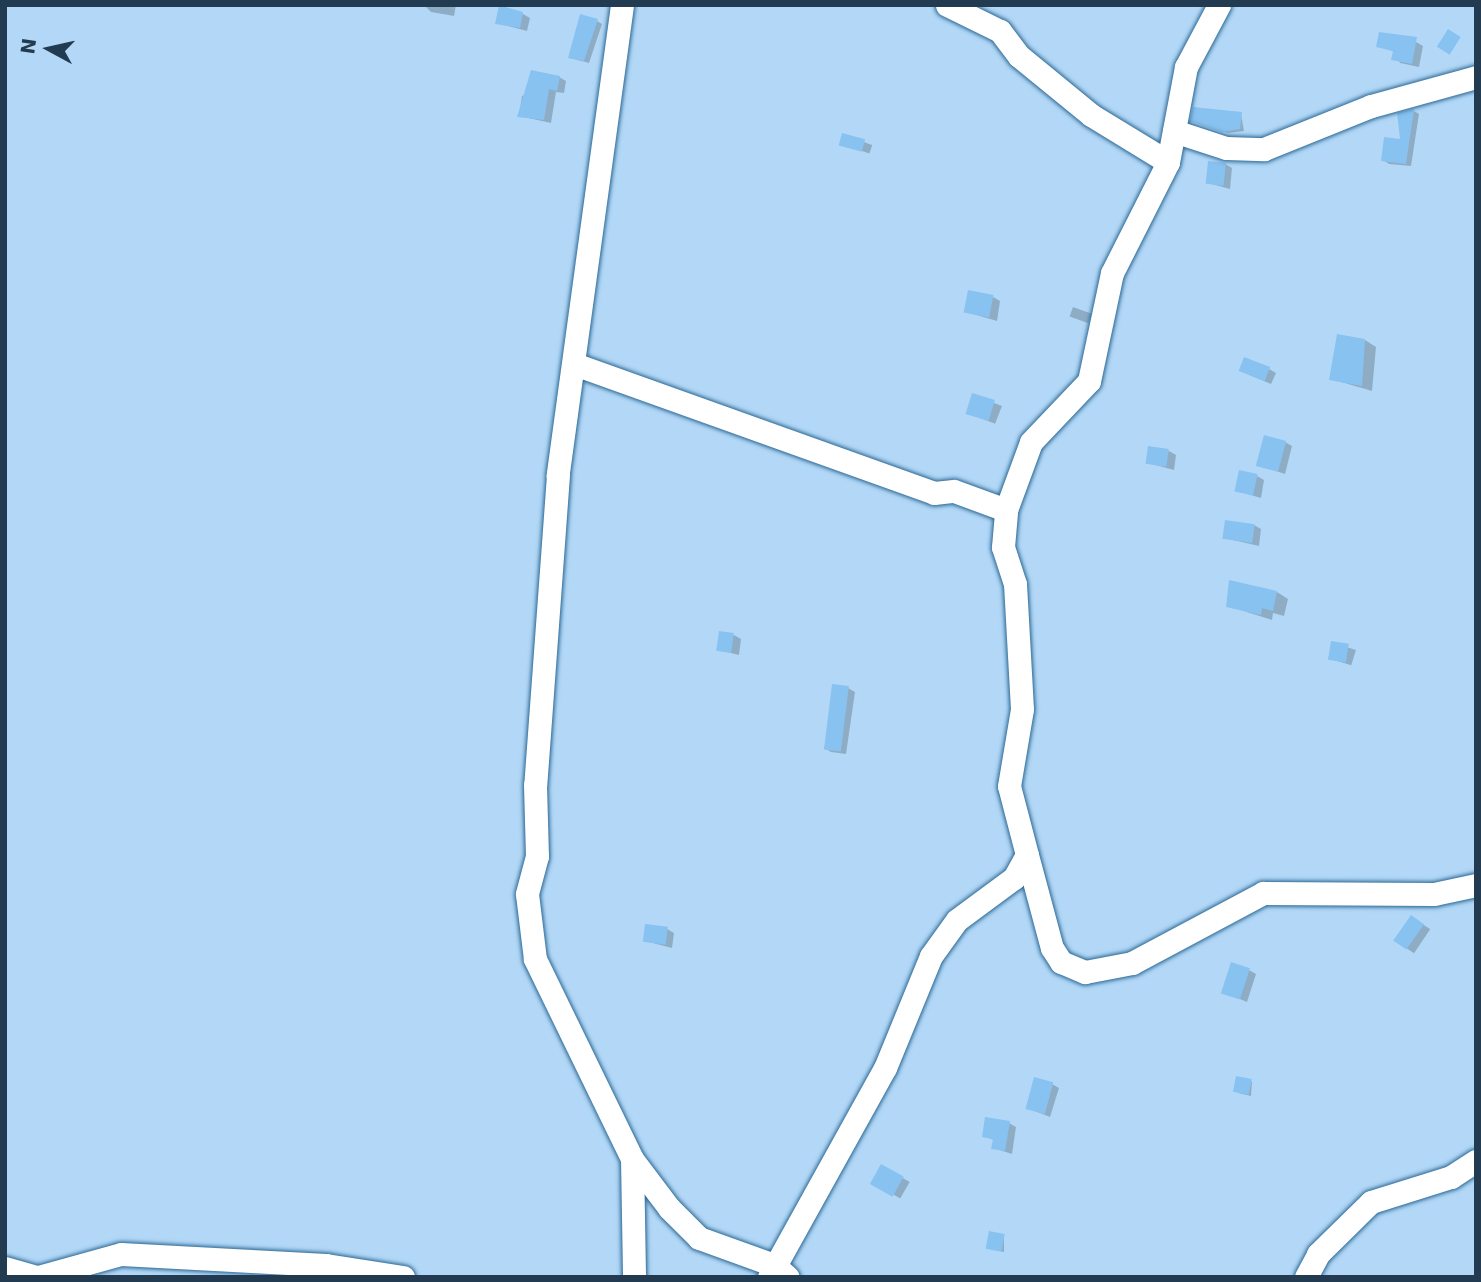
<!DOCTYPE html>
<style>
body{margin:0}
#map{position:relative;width:1481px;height:1282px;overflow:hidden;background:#b3d8f7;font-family:"DejaVu Sans",sans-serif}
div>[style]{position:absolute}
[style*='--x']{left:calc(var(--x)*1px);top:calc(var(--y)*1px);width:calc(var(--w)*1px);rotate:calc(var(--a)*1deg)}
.shadow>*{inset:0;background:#0003;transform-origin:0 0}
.building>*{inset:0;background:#88c2f1;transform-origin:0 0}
.roads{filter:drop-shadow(0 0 2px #2a6895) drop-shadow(0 0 2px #2a6895)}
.minor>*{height:23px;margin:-11.5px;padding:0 11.5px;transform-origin:11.5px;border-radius:11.5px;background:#fff}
span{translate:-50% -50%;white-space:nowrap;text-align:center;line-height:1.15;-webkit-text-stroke:5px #b3d8f7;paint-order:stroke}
.frame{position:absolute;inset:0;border:7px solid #223b50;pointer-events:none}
.north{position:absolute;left:14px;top:14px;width:70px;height:70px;-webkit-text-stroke:5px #b3d8f7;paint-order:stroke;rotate:278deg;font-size:19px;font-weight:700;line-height:28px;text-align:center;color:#223b50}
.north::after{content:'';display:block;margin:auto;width:24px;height:32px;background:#223b50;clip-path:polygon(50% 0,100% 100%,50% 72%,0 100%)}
</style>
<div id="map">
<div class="shadow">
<i style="clip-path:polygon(424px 5px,456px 5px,454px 16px,431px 12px)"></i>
<i style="clip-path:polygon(523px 14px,530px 18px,527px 31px,497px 23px)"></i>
<i style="clip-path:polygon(597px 21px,602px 24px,589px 63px,570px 58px)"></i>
<i style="clip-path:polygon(1416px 42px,1423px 46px,1419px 67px,1400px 63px,1395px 52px,1378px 46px)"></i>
<i style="clip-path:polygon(559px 77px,566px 81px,564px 93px,556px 92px,551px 123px,519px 116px,522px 96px)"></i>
<i style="clip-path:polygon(1414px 111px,1419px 114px,1411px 166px,1389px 164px,1383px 160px,1402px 141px)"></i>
<i style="clip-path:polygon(1241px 114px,1244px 131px,1228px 133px,1192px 121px)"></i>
<i style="left:843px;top:135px;width:31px;height:9px;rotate:19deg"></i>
<i style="clip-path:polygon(1225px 164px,1232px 168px,1230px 189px,1208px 183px)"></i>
<i style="clip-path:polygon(993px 297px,1000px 301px,997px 321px,966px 312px)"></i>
<i style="left:1073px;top:307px;width:20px;height:10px;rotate:20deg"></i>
<i style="clip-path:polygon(1365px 340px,1376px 347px,1372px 391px,1331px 379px)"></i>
<i style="clip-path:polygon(1269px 369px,1276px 373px,1271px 384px,1247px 374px)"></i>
<i style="left:973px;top:395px;width:31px;height:19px;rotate:21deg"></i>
<i style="clip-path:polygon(1285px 442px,1292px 446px,1285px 474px,1258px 465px)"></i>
<i style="clip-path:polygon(1169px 451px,1176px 455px,1174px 470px,1148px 463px)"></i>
<i style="clip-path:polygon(1257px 476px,1264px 480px,1261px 498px,1237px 491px)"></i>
<i style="clip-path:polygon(1254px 525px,1261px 529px,1259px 546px,1224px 538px)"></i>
<i style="clip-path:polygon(1277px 592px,1288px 599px,1284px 616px,1273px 613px,1272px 620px,1228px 606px)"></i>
<i style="clip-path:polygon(734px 635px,741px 639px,739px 655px,718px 650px)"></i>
<i style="left:1333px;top:643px;width:24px;height:16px;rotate:17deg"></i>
<i style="clip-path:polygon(848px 688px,855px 692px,846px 754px,831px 752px,824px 748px)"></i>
<i style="left:1412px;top:917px;width:22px;height:29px;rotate:34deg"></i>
<i style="clip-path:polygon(667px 929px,674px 933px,672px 948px,645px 941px)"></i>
<i style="clip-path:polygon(1249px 970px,1256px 974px,1247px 1002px,1223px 992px)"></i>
<i style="clip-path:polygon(1252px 1081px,1251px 1096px,1238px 1093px)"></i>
<i style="clip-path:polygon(1052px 1084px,1059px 1088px,1050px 1117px,1027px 1108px)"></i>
<i style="clip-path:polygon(1009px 1123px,1016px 1127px,1012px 1154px,993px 1148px,994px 1140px,984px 1136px)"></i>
<i style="left:882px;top:1166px;width:32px;height:19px;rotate:30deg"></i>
<i style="clip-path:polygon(1004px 1236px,1004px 1252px,991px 1249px)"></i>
</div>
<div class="building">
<i style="clip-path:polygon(499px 5px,523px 12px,520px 28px,495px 24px)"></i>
<i style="clip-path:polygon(580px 14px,598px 19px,584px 61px,568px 58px)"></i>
<i style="left:1448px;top:29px;width:15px;height:21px;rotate:32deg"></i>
<i style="clip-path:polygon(1379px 32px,1417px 37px,1412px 64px,1391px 60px,1393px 51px,1376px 47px)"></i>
<i style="clip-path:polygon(531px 70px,560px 76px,557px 91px,549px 89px,544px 120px,517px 117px)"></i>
<i style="clip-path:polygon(1193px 107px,1242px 112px,1240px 129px,1222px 132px,1190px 121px)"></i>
<i style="clip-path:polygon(1414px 109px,1406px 164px,1381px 161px,1384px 137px,1400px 139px,1397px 113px)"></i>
<i style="left:842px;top:133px;width:24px;height:13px;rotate:15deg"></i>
<i style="left:1208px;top:161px;width:18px;height:23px;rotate:6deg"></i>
<i style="left:968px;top:290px;width:26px;height:23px;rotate:11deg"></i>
<i style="clip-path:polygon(1337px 334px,1365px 339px,1362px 386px,1329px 380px)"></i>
<i style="left:1244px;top:357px;width:28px;height:15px;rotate:21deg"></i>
<i style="left:972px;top:393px;width:24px;height:22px;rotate:17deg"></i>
<i style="left:1264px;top:435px;width:23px;height:32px;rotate:15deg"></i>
<i style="left:1148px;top:446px;width:21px;height:18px;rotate:8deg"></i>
<i style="left:1239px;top:470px;width:19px;height:22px;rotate:12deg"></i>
<i style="left:1225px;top:520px;width:30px;height:19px;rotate:8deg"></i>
<i style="clip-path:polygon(1229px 580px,1277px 591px,1273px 611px,1262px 608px,1261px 615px,1226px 607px)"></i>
<i style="left:719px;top:631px;width:15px;height:20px;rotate:8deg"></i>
<i style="left:1331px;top:641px;width:18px;height:19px;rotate:9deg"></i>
<i style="left:832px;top:684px;width:17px;height:66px;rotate:7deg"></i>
<i style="left:1411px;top:915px;width:16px;height:31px;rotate:35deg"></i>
<i style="left:645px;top:924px;width:23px;height:18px;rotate:7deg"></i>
<i style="left:1231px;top:962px;width:20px;height:33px;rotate:18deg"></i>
<i style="left:1236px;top:1076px;width:16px;height:16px;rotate:11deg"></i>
<i style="left:1034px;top:1077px;width:20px;height:33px;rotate:15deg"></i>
<i style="clip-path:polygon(985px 1117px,1010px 1121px,1005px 1151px,991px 1149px,993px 1139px,982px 1137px)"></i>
<i style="left:881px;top:1164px;width:26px;height:23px;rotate:29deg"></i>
<i style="left:989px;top:1231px;width:16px;height:18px;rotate:11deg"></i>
</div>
<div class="roads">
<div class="minor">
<i style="--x:622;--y:5;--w:474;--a:97.8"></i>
<i style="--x:558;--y:475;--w:311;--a:94.2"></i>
<i style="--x:535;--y:785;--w:71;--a:88.4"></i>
<i style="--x:537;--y:856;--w:39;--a:105"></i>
<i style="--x:527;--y:894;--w:65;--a:83"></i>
<i style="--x:535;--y:959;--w:222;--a:64.1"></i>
<i style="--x:632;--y:1159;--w:61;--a:52.9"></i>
<i style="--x:669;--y:1208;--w:42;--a:45"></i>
<i style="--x:699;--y:1238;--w:80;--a:19.8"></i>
<i style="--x:774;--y:1265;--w:18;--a:41"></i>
<i style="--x:947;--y:5;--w:59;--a:26.1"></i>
<i style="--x:1000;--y:31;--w:31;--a:53"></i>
<i style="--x:1019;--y:56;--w:93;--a:39.3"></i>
<i style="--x:1091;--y:115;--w:90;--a:31.4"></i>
<i style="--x:1174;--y:131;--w:55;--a:18.1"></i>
<i style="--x:1226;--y:148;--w:38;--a:2"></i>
<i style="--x:1264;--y:149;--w:115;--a:-21.9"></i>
<i style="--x:1371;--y:106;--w:109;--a:-15.4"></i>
<i style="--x:577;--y:365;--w:379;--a:19.7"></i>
<i style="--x:934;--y:493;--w:20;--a:-6"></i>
<i style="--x:954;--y:491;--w:55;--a:20.1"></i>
<i style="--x:1027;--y:855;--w:96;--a:75"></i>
<i style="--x:1052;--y:948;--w:17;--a:57"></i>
<i style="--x:1061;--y:962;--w:26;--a:23"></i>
<i style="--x:1085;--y:972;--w:48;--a:-10.8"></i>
<i style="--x:1132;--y:963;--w:149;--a:-28.1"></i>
<i style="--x:1263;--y:893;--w:171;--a:0.3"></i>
<i style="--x:1434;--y:894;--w:43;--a:-12.1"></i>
<i style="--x:632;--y:1159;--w:118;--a:89"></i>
<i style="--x:5;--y:1268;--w:32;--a:16"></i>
<i style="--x:38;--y:1277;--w:86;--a:-15.5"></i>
<i style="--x:121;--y:1254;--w:205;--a:3.1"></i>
<i style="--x:326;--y:1265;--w:78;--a:8.9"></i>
<i style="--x:769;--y:1277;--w:239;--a:-61"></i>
<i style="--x:885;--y:1068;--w:121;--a:-67.7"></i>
<i style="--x:931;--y:956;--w:44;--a:-54.2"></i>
<i style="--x:957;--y:920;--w:71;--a:-36.4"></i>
<i style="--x:1014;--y:878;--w:26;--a:-61"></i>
<i style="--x:1027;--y:855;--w:71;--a:-104.6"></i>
<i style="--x:1009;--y:786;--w:78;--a:-80.4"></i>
<i style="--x:1022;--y:709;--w:125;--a:-93.2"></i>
<i style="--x:1015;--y:584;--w:39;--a:-108"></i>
<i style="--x:1003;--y:547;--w:37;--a:-85"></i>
<i style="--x:1006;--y:510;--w:72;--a:-69.8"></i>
<i style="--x:1031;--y:442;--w:84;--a:-46.4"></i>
<i style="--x:1089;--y:381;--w:110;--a:-78"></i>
<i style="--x:1112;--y:273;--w:124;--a:-63.2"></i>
<i style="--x:1168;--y:162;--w:97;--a:-79.3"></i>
<i style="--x:1186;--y:67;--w:70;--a:-62"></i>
<i style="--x:1306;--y:1277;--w:26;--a:-62"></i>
<i style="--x:1318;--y:1254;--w:74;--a:-44.5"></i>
<i style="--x:1371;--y:1202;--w:84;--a:-17.4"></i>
<i style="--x:1451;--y:1177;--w:30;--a:-33"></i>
</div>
</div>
<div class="frame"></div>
<div class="north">N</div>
</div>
